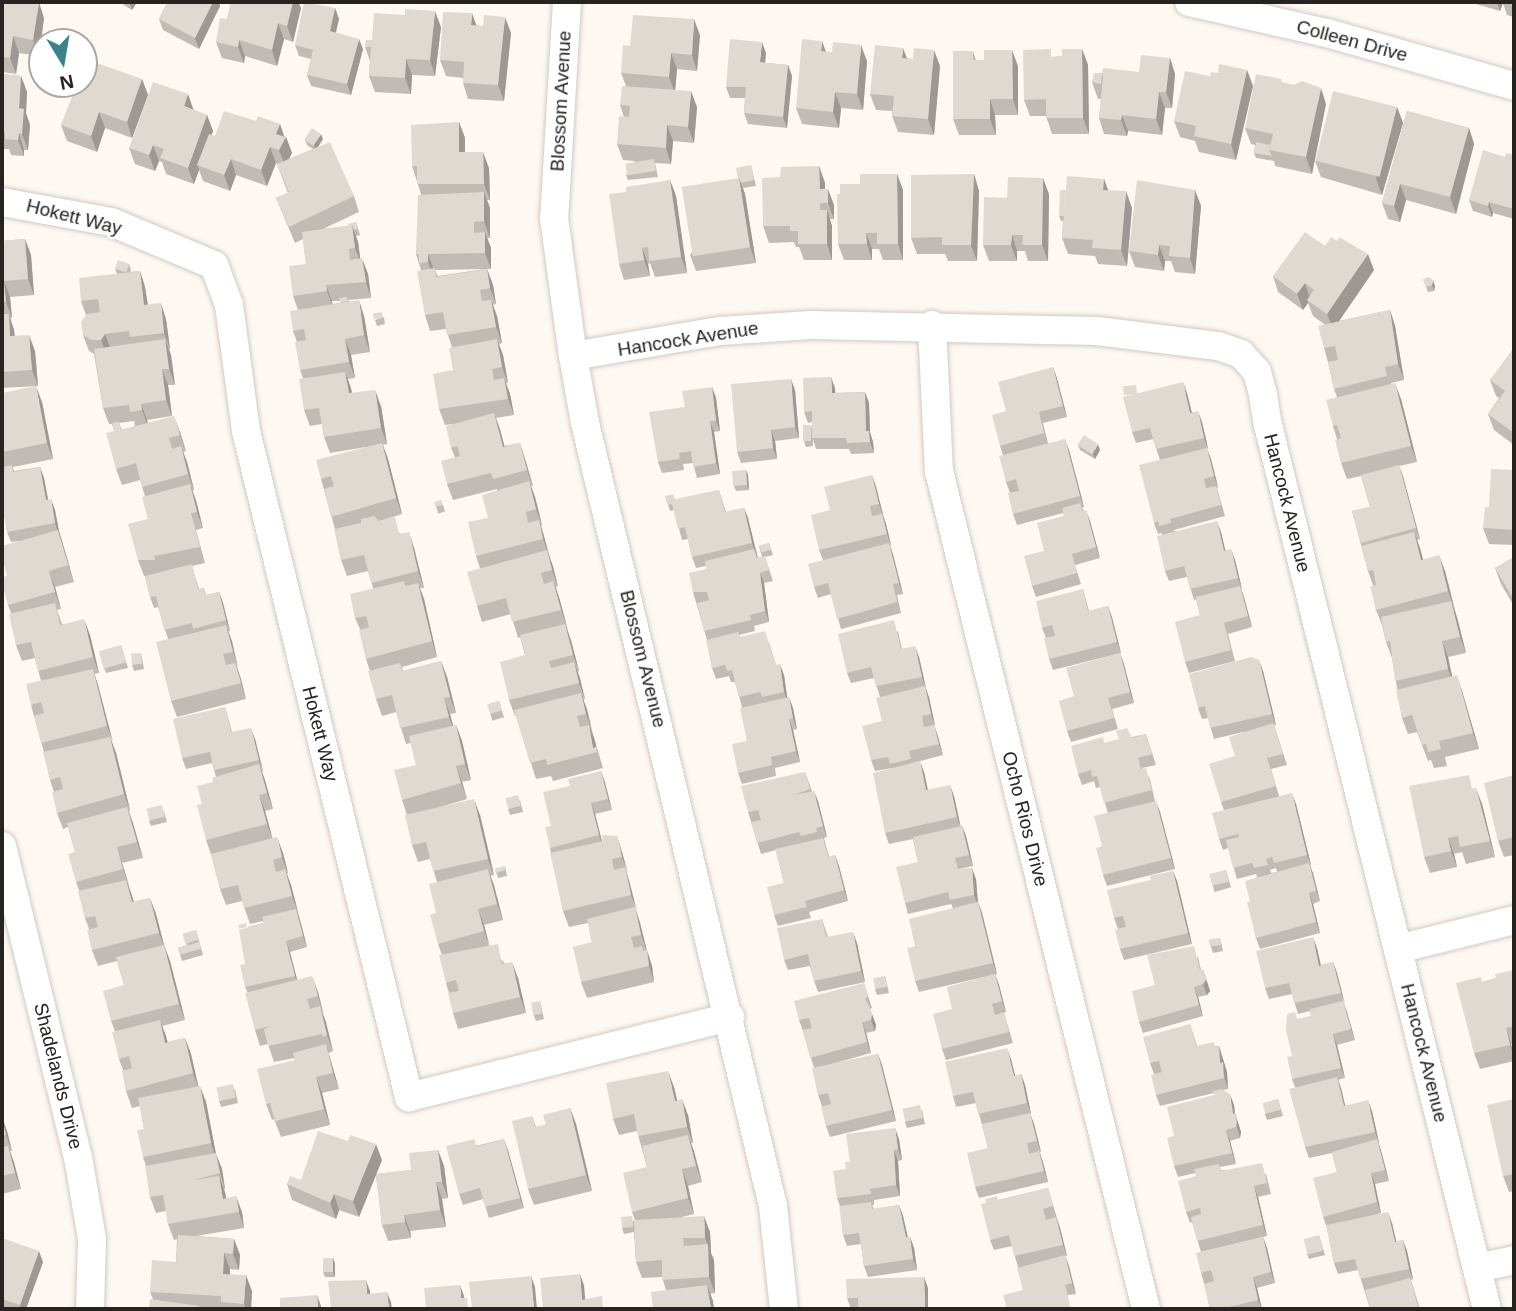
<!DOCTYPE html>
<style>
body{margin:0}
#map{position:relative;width:1516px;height:1311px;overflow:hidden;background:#fef8f3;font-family:Helvetica,sans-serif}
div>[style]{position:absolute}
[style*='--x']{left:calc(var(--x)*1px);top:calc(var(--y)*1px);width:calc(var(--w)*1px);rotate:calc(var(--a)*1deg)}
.roads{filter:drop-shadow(0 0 2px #d1cac3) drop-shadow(0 0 2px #d1cac3)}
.minor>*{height:28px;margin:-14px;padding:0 14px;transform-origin:14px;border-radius:14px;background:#fff}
.wall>*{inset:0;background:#c1bbb5;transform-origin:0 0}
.shaded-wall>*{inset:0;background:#9d9893}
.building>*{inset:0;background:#e0d9d2;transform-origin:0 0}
span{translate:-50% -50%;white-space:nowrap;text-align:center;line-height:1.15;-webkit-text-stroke:5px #fff;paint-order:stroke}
.street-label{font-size:19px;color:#262321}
.frame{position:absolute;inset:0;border:4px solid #262321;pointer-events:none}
.north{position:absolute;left:28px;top:28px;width:70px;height:70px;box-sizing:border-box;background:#fff;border:2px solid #a8a7a6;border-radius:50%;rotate:169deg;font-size:19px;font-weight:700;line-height:28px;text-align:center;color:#262321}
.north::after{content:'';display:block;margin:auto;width:24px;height:32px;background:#3c828d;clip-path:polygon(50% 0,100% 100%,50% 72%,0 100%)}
</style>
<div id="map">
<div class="roads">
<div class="minor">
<i style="--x:567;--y:2;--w:216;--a:93.4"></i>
<i style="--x:554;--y:218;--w:139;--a:82.2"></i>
<i style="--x:573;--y:356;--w:68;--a:79.8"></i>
<i style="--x:585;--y:423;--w:805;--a:76.5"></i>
<i style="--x:773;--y:1206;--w:104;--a:83.9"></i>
<i style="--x:1189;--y:2;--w:141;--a:12.7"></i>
<i style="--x:1327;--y:33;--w:194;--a:15.8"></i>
<i style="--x:2;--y:202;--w:111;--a:10.4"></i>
<i style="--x:111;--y:222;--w:112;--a:22.7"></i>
<i style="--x:214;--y:265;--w:43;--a:69.4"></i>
<i style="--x:229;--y:305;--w:127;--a:82.3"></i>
<i style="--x:246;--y:431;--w:686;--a:76.25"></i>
<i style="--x:409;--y:1097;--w:331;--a:-14"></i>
<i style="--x:932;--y:325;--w:146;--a:87.3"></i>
<i style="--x:939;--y:471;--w:863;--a:76.12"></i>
<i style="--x:573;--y:356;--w:149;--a:-9.7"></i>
<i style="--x:720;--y:331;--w:91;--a:-3.8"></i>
<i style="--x:811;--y:325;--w:286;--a:1.2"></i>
<i style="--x:1097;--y:331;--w:122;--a:7.1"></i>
<i style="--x:1218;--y:346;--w:24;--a:19"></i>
<i style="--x:1241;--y:354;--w:24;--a:48"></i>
<i style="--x:1257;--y:372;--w:24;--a:75"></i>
<i style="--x:1263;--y:395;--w:30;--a:81"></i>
<i style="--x:1268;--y:425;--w:911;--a:76.09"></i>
<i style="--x:2;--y:846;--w:320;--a:76.3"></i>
<i style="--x:78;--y:1157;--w:83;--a:80.3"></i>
<i style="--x:92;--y:1239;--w:70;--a:91.6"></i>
<i style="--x:1398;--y:949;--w:120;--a:-14"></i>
<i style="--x:1477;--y:1268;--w:38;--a:-12"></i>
</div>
</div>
<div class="wall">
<i style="clip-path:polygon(2px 2px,44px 18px,39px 56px,19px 53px,16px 74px,2px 72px)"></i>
<i style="clip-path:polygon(119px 2px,137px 2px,132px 10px)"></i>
<i style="clip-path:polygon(165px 2px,219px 2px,220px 6px,199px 49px,163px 30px,159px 19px,167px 3px)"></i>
<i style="clip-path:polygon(231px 2px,298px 2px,301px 8px,293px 42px,284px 39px,277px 66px,245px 56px,244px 63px,222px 58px,216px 42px,227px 19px)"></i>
<i style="clip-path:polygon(1469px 2px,1514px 2px,1514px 17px,1507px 15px,1503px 3px,1500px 11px)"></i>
<i style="clip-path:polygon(335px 8px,339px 19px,336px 33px,363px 49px,351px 95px,311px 86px,307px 75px,311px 59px,299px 56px,295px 45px)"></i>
<i style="clip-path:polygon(476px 25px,511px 33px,504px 101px,468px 99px,463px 83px,463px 78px,446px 76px,440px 60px)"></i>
<i style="clip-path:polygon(441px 27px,435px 76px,412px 75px,411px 94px,375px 92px,369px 76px,370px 61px,365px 47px,372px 40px)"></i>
<i style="clip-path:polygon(700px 35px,697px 71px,677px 69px,675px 90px,697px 107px,694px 143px,673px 141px,671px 164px,655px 163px,658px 177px,628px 180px,626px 175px,635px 161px,623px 160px,617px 144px,624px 117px,620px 105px,626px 86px,621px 73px,630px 46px)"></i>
<i style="clip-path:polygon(1082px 49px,1088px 65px,1089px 134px,1052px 134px,1046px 116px,1030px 116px,1024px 100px,1054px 57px,1062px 56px)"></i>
<i style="clip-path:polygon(973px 51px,976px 60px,1018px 66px,1018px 115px,995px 115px,996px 135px,959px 135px,953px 119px)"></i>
<i style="clip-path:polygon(826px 52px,867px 61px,863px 110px,841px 108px,839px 128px,802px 124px,796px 108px)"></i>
<i style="clip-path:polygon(766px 53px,765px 63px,788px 65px,792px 76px,787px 128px,748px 124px,744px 113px,745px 98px,730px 98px,726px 87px)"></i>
<i style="clip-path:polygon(907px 58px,940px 66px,934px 135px,898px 132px,892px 116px,892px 111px,876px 110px,870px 94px)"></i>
<i style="clip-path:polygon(1170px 58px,1175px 74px,1172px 108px,1165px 108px,1162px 135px,1128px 131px,1127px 136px,1104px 134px,1099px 118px,1101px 99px,1098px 99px,1092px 82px,1102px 73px,1139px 72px)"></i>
<i style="clip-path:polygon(1247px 70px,1253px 86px,1236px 160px,1199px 152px,1195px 141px,1180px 137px,1174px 121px,1210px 76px,1218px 73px)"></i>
<i style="clip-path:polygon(2px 74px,21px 76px,27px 92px,26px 113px,30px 125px,28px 150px,24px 150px,24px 156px,11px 155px,9px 149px,2px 149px)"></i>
<i style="clip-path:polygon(142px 79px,148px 95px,132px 138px,105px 128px,97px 152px,67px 141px,61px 125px,74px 93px,68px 92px,66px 87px)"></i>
<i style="clip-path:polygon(1283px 83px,1326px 104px,1312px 174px,1275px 166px,1274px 161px,1256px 158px,1254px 153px,1255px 145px,1251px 144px,1245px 128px)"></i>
<i style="clip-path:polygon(1397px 107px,1403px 123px,1382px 195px,1321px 177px,1315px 161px)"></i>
<i style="clip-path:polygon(evenodd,194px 110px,207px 115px,213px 131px,211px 135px,215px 136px,256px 121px,280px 124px,284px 136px,286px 137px,292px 153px,289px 159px,313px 149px,307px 145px,305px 140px,323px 139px,318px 147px,354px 196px,359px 212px,323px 229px,349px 226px,356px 222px,360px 235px,356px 236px,358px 242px,360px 258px,368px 274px,371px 298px,348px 300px,364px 316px,370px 352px,351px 355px,355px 378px,348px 379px,352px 393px,381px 406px,387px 444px,383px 445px,388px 459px,402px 514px,380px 521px,401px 534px,414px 548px,424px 588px,420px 588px,424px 599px,437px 657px,402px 667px,403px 671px,441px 661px,447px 677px,456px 713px,450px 714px,453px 726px,456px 725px,462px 741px,471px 780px,462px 782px,467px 799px,437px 808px,480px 815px,494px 875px,490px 876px,503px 920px,484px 925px,489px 946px,518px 978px,526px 1013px,458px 1029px,453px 1013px,449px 993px,446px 983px,442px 955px,438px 944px,437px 882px,430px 859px,418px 862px,412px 845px,407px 815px,402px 800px,416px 765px,411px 743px,406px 744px,396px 712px,382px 716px,376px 699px,370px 671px,366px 659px,360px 629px,355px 618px,373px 588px,368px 571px,347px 576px,341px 560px,335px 529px,321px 479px,366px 447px,330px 453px,324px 437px,322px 424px,310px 426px,304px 410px,303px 378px,300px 370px,297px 342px,293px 331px,298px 310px,293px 296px,306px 264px,303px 239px,295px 243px,276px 198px,288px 193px,277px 164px,278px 164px,276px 163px,267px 186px,236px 175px,230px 191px,203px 181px,199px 170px,194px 184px,166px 174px,162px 162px,159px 161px,155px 171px,135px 164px,129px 148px,194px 110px,332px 301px,340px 301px,340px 303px,332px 304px,332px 301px)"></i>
<i style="clip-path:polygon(1407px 111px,1469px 128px,1474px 144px,1456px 214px,1406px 200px,1400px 222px,1388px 219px,1382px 203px)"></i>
<i style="clip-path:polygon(evenodd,459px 122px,465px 138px,465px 152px,489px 168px,490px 200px,487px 200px,490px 208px,490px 238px,487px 238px,491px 248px,491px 269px,487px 269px,493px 285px,496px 304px,493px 305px,497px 316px,502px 343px,499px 344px,503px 355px,508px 383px,506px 383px,510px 394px,514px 415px,496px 418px,504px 446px,520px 443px,525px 459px,533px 486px,531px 486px,535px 497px,542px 525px,541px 526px,558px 586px,556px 587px,579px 671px,577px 672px,585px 699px,583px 700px,603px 768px,553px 781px,551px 776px,536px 779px,516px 716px,515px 716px,509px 700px,525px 655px,520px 637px,518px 638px,511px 614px,482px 622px,477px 606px,480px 568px,476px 556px,497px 490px,497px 489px,453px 500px,447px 484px,455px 457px,451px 448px,452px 424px,445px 425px,439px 409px,453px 370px,452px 347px,446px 329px,430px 331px,425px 315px,421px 270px,416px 254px,421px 194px,412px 166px,459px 122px,485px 269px,438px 276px,435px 270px,485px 269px)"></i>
<i style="clip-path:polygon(1514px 150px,1514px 219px,1493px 213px,1492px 217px,1473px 211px,1469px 200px,1505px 157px,1513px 155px)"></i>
<i style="clip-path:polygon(751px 165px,756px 186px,743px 188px,745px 194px,756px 263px,696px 271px,690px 255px,738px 178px)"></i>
<i style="clip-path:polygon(819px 166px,825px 183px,825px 189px,834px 205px,834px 219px,830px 219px,832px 226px,832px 260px,804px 260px,799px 247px,796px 247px,794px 242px,769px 243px,763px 226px,780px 177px)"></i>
<i style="clip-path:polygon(897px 174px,903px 190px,903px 260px,883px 260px,879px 249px,872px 249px,872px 260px,844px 260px,838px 244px,840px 194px,860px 184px)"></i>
<i style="clip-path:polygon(974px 174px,979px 191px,977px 261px,948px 261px,945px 254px,917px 254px,911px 238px)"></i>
<i style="clip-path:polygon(1104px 179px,1108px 190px,1132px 208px,1127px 266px,1098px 264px,1095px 256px,1068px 254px,1062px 238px,1063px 221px,1061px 221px,1059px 216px)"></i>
<i style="clip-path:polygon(670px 180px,676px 196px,687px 273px,655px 277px,650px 263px,648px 264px,650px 276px,624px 280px,619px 264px,626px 192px)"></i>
<i style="clip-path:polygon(1195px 190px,1201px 206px,1195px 274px,1175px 272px,1171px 261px,1165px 261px,1164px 271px,1135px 267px,1129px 251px)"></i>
<i style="clip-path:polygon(1049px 194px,1048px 261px,1028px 261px,1025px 251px,1017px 251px,1017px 261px,989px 261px,983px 245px,1007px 198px)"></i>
<i style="clip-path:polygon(25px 239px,31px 255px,34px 295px,10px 297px,12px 318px,10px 318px,14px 330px,15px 336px,35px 351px,38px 386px,2px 388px,2px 241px)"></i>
<i style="clip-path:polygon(1325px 246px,1374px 270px,1339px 321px,1390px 310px,1395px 326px,1404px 380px,1391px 383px,1401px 399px,1417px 462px,1399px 466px,1420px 539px,1417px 540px,1423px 559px,1445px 571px,1466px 653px,1448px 657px,1452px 676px,1462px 691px,1479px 749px,1445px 757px,1447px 766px,1434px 768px,1431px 760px,1428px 761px,1417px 732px,1408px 734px,1402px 718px,1392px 658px,1386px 642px,1382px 625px,1376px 610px,1373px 585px,1368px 571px,1352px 511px,1370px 507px,1361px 476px,1347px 479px,1341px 463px,1337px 439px,1333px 426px,1337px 397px,1334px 389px,1328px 362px,1324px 348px,1324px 324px,1313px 316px,1308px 303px,1303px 310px,1278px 292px,1273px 276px)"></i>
<i style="clip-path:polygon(evenodd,129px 264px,131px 270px,130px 272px,140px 271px,145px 287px,148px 305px,166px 319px,170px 349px,169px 349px,171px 355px,175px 385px,168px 385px,172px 416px,147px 420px,148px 423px,180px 432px,186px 451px,183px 452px,187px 462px,194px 490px,192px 491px,203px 528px,196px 530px,205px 563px,192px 566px,199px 589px,204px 588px,206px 595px,219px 592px,223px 603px,230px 631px,228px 632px,246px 699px,177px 717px,171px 701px,168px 639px,158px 607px,154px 608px,150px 597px,145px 576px,144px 576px,138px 560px,148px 519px,145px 496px,140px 480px,122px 485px,116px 469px,114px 431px,112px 424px,109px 424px,103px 408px,94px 354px,89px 351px,83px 335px,86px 315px,81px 301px,117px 274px,115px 268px,129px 264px,134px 421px,135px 426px,122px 430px,119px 423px,134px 421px)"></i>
<i style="clip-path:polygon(1423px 279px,1435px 286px,1434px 291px,1428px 292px)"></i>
<i style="clip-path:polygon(384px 317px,385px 324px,377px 326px,375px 320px)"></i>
<i style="clip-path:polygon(1514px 351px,1514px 445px,1494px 430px,1488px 414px,1499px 398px,1496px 396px,1490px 380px)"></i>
<i style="clip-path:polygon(1053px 367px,1067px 417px,1043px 423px,1048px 443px,1069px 450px,1084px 507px,1082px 508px,1090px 521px,1100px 558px,1075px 565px,1081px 584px,1036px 597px,1032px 586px,1044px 551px,1064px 516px,1063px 513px,1017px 525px,1013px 514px,1010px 493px,1006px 482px,1003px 455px,1000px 446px,1006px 411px)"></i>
<i style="clip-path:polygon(712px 387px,716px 398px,720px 431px,714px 432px,720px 474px,697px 478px,693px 463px,683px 464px,684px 470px,662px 473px,658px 462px,685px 407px)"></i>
<i style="clip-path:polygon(835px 388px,835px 393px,865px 392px,869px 403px,870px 432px,873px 442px,874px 453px,851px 454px,849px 449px,816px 449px,813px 439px,813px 446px,806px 447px,804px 441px,811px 425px,812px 429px,812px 422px,808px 423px,804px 412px)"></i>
<i style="clip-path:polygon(795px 390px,799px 438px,775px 441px,777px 459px,741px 463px,737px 452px)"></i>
<i style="clip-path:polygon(2px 393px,42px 402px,53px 459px,13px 467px,14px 471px,40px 467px,44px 478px,48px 499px,55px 510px,59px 531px,74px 582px,55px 587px,61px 609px,57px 610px,62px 624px,90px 635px,99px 673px,94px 674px,98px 685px,112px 742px,116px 753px,130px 810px,129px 811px,143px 858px,122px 863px,134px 902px,150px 898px,156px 914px,164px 945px,170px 961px,185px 1020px,162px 1026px,168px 1042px,185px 1038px,191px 1054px,198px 1086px,206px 1102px,216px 1154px,222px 1169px,225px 1189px,224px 1189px,226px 1198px,242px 1212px,244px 1228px,196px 1236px,234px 1239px,240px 1255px,239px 1270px,230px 1269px,230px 1274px,252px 1291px,251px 1309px,149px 1309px,153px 1299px,150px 1292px,176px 1262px,177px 1239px,174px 1240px,168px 1224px,166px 1211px,156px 1213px,150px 1197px,146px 1166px,143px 1157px,144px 1129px,140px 1106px,132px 1108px,126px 1091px,123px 1070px,119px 1059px,115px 1031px,111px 1021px,124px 985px,117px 961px,98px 966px,92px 950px,89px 929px,85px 918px,79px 890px,76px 882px,75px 852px,68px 827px,63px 829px,57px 813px,54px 792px,50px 780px,44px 752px,31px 705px,41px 681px,35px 658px,22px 661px,16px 645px,11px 613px,8px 605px,7px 576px,19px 541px,11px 542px,7px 532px,3px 508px,2px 508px)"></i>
<i style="clip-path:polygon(1138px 393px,1187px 393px,1192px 412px,1202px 422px,1208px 448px,1207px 449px,1211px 459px,1218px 487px,1217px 488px,1225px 516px,1174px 530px,1174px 531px,1221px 532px,1225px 550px,1235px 560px,1242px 589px,1241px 589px,1252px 627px,1228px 634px,1235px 661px,1189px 673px,1185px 662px,1200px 615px,1196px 599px,1194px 600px,1187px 577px,1169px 581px,1165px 571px,1162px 534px,1161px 533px,1158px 534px,1154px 523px,1160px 460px,1153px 439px,1136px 443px,1132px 432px)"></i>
<i style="clip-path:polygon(1078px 445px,1100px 450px,1095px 459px,1080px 450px)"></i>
<i style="clip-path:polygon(746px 470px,748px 475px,749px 490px,736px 491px,734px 486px)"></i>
<i style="clip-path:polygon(1514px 470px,1514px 545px,1489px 544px,1483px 528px,1489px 507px)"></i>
<i style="clip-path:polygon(872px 475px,886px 524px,891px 545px,890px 546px,903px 594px,897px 595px,901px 613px,841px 629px,831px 594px,818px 598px,814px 587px,823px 560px,819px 550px,830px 510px)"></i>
<i style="clip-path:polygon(719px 490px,726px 512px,744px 508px,748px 518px,758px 558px,762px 557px,759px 546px,769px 543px,773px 555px,765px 557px,773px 581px,764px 583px,769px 622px,754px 626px,755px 631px,739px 635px,740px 637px,769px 642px,776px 665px,784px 675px,787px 697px,793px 708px,797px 729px,793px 730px,800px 762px,775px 768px,776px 776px,742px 784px,738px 773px,747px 741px,742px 707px,735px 682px,731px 682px,729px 676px,716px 679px,712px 668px,707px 640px,693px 592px,706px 569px,706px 566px,696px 568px,692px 557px,688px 539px,682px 540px,674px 510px,670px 511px,665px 496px,675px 500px)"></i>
<i style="left:441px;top:500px;width:12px;height:7px;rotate:70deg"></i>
<i style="clip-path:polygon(1514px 557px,1514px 606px,1501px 584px,1495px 568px)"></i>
<i style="clip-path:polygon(1083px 589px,1089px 611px,1108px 606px,1121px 653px,1053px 670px,1049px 659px,1046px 638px,1042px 628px)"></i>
<i style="clip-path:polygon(898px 631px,902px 649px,919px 657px,926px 688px,935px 725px,934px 725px,943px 755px,913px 763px,924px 772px,928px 790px,954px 796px,960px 826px,962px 826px,966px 836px,973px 866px,959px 869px,976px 879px,978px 902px,982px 913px,997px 974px,919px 992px,915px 981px,915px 946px,953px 908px,951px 904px,908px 914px,905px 903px,918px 862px,913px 839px,889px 844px,885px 833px,892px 768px,875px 771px,871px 760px,882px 721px,880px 697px,874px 678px,851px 683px,847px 673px)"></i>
<i style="clip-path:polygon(121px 645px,128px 668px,106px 673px,104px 668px)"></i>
<i style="clip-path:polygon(141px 653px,144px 669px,134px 671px,132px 665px)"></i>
<i style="clip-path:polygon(1120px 653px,1134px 703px,1112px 709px,1118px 729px,1071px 742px,1067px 731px,1074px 696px)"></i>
<i style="clip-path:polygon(evenodd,1263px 671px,1276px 725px,1274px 725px,1287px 765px,1271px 769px,1279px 796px,1296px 804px,1311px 865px,1310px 866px,1320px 901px,1313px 904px,1320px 933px,1260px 949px,1256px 938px,1250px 902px,1257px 877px,1256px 874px,1237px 879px,1228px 848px,1223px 850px,1219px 839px,1224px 810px,1221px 802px,1243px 732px,1214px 739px,1208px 718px,1202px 719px,1198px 708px,1263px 671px,1276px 868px,1277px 872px,1271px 873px,1270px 870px,1276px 868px)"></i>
<i style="left:499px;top:701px;width:17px;height:12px;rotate:73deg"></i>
<i style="clip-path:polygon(225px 707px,232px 732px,255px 739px,263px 771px,262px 771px,273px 809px,265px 811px,272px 838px,283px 853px,288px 873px,287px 874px,291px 885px,307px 947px,290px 952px,297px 980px,318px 992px,323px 1012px,322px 1012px,333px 1051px,329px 1053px,327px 1050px,339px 1089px,322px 1093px,330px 1125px,281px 1137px,274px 1119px,272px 1120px,266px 1104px,295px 1060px,294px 1058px,274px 1062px,268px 1044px,260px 1046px,255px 1030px,248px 993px,245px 987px,245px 964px,248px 927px,264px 923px,263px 921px,250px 924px,242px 901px,226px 905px,220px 889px,211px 854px,206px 840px,213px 782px,216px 777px,212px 763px,186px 769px,182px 758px)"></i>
<i style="clip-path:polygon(1146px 734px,1156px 765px,1142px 768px,1150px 779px,1155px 801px,1160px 812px,1175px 869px,1107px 886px,1103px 875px,1102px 846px,1108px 813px,1100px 787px,1096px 788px,1094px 781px,1082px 785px,1078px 774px,1105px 743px)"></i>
<i style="clip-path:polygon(601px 771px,612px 810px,595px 814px,602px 841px,622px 852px,636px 912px,640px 923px,647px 951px,652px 966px,654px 982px,587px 998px,581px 982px,592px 942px,588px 923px,569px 927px,563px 911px,550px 848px,551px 826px,570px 786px)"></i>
<i style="clip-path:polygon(805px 772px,812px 791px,818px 801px,827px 837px,824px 838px,829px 857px,835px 855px,839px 866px,848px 901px,809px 912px,811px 918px,778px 926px,774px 915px,784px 883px,776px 850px,761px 854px,748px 812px)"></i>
<i style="clip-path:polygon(1514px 775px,1514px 855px,1504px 857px,1498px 841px)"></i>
<i style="clip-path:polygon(1473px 788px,1482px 804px,1495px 857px,1466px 864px,1462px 852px,1454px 854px,1457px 867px,1430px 873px,1424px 857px)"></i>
<i style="clip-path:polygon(520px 800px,523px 812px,510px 815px,508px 809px)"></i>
<i style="clip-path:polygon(164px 811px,167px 822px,151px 826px,149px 821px)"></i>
<i style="clip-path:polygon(505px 866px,507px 876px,498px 878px,495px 869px)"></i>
<i style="left:1226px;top:870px;width:18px;height:17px;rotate:74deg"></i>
<i style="clip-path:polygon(1173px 871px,1177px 881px,1192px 944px,1124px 960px,1120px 949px,1126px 927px,1118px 929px,1114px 918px,1151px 880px)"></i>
<i style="clip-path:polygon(822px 919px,828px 937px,857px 943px,865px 982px,818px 992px,814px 981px,810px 966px,788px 970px,784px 960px)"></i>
<i style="clip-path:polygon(196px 930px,203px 955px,182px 961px,178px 948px,187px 945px,183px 934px)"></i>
<i style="clip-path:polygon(1220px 938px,1223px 951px,1213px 953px,1209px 941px)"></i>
<i style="clip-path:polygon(1317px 948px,1321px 965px,1333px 962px,1337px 973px,1344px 1004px,1355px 1040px,1337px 1045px,1345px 1078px,1338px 1080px,1345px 1106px,1372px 1111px,1379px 1143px,1378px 1143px,1389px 1181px,1375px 1184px,1381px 1213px,1364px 1218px,1392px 1223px,1396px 1242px,1403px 1240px,1407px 1251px,1413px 1279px,1411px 1280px,1420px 1309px,1370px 1309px,1358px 1270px,1338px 1274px,1334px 1263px,1327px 1228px,1323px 1217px,1337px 1172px,1332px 1153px,1309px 1158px,1305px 1147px,1295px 1087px,1292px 1079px,1292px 1056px,1298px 1019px,1311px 1016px,1310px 1011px,1298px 1014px,1292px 994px,1269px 999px,1265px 988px)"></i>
<i style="clip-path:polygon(1198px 957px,1201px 970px,1207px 981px,1210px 991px,1207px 995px,1198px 997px,1203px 1016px,1143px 1033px,1139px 1022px,1155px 985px)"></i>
<i style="clip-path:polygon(1514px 970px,1514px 1044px,1511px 1044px,1514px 1061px,1480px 1069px,1474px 1053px,1483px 982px,1496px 978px)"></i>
<i style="clip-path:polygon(995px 974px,999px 985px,1006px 1012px,1004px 1013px,1013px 1043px,946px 1060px,942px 1049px,952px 1009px)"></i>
<i style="clip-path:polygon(885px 976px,889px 993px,877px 995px,875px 990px)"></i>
<i style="clip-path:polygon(864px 983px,872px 1008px,870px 1009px,876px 1025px,875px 1031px,866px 1033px,871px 1053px,828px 1065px,878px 1054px,882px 1065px,896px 1121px,830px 1137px,826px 1126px,822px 1106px,818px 1095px,814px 1068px,803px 1031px,799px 1020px)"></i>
<i style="clip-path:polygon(540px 1001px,544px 1019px,536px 1021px,534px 1016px)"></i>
<i style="clip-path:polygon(1190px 1024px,1197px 1046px,1219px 1046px,1227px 1072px,1228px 1089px,1223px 1090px,1234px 1105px,1235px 1113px,1241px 1132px,1240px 1138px,1230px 1141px,1236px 1164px,1220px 1167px,1221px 1170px,1266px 1174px,1271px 1194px,1258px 1197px,1267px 1236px,1201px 1252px,1192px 1222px,1190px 1223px,1186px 1212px,1196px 1176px,1195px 1173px,1178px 1177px,1174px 1166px,1174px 1136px,1214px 1095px,1214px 1093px,1160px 1106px,1156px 1095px,1154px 1074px,1150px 1063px)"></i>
<i style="clip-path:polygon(1011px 1059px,1015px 1076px,1021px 1074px,1025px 1085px,1031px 1114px,1030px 1114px,1034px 1124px,1041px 1152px,1040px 1152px,1048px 1182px,979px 1198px,975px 1187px,988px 1148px,982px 1125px,976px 1103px,956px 1107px,953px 1096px)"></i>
<i style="clip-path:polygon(674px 1087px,677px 1100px,688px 1115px,693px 1143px,691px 1143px,702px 1182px,688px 1186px,694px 1214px,682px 1217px,710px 1232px,711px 1253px,714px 1260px,715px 1293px,710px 1294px,713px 1301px,666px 1290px,662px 1277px,642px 1278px,636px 1262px,634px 1232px,624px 1234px,622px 1228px,635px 1220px,632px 1212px,647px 1167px,637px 1131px,619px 1135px,613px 1119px)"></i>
<i style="clip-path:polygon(235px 1089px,238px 1103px,221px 1107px,219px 1101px)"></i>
<i style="clip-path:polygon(1278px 1099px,1283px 1116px,1267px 1120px,1265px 1114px)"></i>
<i style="clip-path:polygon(1514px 1099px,1514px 1191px,1509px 1192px,1503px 1176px)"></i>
<i style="clip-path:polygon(570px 1108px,576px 1124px,592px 1191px,534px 1205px,528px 1189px,532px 1116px,536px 1127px,546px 1125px)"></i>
<i style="clip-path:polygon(922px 1110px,925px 1124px,907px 1128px,905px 1122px)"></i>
<i style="clip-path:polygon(2px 1117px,7px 1131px,12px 1151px,10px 1151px,21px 1189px,2px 1194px)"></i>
<i style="clip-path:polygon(474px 1139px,476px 1146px,504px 1139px,524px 1208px,489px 1218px,483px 1199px,463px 1205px,459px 1194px)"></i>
<i style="clip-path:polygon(899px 1139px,902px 1160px,898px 1161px,900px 1196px,874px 1200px,874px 1205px,872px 1205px,874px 1209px,899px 1205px,903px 1216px,908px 1237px,910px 1237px,914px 1248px,917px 1270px,868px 1277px,864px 1266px,861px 1244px,847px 1246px,843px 1235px,840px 1206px,837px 1198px,846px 1169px,850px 1162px)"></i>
<i style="clip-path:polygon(438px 1150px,444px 1166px,448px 1198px,442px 1199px,446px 1227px,410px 1231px,411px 1238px,388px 1241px,382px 1225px,376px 1175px,359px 1217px,339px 1210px,336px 1219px,292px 1200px,287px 1184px,382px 1160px,376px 1174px,411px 1170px)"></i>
<i style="clip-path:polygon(1048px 1188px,1060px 1228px,1067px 1256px,1065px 1256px,1076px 1294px,1069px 1295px,1023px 1290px,1018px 1267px,1012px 1246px,994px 1250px,990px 1240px,998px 1200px)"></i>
<i style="clip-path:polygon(1319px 1235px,1325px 1255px,1309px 1259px,1307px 1254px)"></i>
<i style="clip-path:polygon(1263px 1237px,1267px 1248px,1275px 1283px,1257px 1288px,1262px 1309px,1210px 1309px,1204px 1283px,1201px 1273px)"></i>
<i style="clip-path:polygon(2px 1238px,43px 1262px,26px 1309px,2px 1309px)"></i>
<i style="clip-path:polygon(333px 1258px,335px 1264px,335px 1277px,325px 1277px,323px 1272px)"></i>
<i style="clip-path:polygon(928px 1288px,858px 1309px,851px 1309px,847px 1298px)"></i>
</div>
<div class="shaded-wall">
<i style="clip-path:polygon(39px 2px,44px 18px,39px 56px,33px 40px)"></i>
<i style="clip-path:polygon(129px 2px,137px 2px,132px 10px)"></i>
<i style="clip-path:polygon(213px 2px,219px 2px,220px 6px,199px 49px,195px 38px)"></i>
<i style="clip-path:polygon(293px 2px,298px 2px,301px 8px,293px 42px,287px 26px)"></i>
<i style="clip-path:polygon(1497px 2px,1502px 2px,1503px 3px,1500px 11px)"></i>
<i style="clip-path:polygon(335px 8px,339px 19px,333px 42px,330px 31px)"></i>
<i style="clip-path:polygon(435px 11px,441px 27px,435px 76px,430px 60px)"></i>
<i style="clip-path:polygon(472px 13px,478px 30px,471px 25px)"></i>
<i style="clip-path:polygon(505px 17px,511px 33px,504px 101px,498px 85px)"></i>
<i style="clip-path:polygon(694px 19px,700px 35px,697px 71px,692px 55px)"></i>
<i style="clip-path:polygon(278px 23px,284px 39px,277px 66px,272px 50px)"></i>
<i style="clip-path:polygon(13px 36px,19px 53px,16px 74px,10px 58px)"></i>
<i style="clip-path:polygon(359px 39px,363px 49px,351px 95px,347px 84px)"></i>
<i style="clip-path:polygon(239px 40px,245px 56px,244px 63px,238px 47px)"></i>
<i style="clip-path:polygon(822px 41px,828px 57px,821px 51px)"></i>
<i style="clip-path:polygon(762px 42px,766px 53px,764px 73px,760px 62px)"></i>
<i style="clip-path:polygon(861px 45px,867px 61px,863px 110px,857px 94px)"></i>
<i style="clip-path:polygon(903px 48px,909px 64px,902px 58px)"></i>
<i style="clip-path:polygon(1082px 49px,1088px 65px,1089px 134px,1083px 118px)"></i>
<i style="clip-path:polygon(934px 50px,940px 66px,934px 135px,928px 119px)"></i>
<i style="clip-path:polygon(1012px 50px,1018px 66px,1018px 115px,1013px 99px)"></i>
<i style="clip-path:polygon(671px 53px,677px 69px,675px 93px,669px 77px)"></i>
<i style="clip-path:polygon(1170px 58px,1175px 74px,1172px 108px,1166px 92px)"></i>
<i style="clip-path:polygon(406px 59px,412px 75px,411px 94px,405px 78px)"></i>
<i style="clip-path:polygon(788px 65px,792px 76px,787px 128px,783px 117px)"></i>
<i style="clip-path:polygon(1247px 70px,1253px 86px,1236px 160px,1231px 144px)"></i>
<i style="clip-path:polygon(21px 76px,27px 92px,26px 113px,30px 125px,28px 150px,22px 134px,19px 108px)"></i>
<i style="clip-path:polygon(142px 79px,148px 95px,132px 138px,127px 122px)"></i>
<i style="clip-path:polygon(1321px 88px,1326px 104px,1312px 174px,1306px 157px)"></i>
<i style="clip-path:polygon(691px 91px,697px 107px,694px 143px,688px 127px)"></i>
<i style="clip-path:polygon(835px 92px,841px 108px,839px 128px,833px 112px)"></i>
<i style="clip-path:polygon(1159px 92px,1165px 108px,1162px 135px,1156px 119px)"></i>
<i style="clip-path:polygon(188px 94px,194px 111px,184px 106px)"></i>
<i style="clip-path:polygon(990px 99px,995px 115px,996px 135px,990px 119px)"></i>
<i style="clip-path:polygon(1397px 107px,1403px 123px,1382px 195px,1376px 179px)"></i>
<i style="clip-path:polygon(99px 112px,105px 128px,97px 152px,91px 136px)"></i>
<i style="clip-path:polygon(207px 115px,213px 131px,200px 166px,197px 165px,199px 170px,194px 184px,188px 168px)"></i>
<i style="clip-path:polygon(1122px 115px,1128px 131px,1127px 136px,1121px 120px)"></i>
<i style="clip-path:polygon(459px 122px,465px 138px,465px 168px,459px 152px)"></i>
<i style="clip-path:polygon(280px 124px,285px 139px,286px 137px,292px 153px,285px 166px,279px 150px,276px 134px)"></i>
<i style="clip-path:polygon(667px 125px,673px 141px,671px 164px,666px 148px)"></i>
<i style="clip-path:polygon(1469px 128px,1474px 144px,1456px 214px,1450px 197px)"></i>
<i style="clip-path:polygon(19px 133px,24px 150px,24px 156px,18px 140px)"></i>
<i style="clip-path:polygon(321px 134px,323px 139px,316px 150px,314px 145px)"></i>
<i style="clip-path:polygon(153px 145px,159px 161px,155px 171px,149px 155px)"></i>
<i style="clip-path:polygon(270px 147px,276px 163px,267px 186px,261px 170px)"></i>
<i style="clip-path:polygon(483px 152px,489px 168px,490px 200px,484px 184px)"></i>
<i style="clip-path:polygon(231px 159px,236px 175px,230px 191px,224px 175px)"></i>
<i style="clip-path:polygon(819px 166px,825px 183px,825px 205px,820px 189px)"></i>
<i style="clip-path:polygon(897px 174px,903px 190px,903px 260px,898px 244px)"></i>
<i style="clip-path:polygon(974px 174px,979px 191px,977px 261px,971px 245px)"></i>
<i style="clip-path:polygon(739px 178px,745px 194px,756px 263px,750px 247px)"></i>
<i style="clip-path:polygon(1043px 178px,1049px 194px,1048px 261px,1042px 245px)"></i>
<i style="clip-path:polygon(1104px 179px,1110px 195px,1103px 190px)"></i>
<i style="clip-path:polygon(670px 180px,676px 196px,687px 273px,681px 257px)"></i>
<i style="clip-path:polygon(1400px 184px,1406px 200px,1400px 222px,1394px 206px)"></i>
<i style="clip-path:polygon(828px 189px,834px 205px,834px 219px,828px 203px)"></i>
<i style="clip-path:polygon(1195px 190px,1201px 206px,1195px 274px,1190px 258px)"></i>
<i style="clip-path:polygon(1126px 191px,1132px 208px,1127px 266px,1121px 250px)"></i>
<i style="clip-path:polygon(484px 192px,490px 208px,490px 238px,484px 221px)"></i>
<i style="clip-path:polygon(1489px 202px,1493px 213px,1492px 217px,1488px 206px)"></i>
<i style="clip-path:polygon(827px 210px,832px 226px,832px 260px,827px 244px)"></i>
<i style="clip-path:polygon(352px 225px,358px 242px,361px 264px,355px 248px)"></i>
<i style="clip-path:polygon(485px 232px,491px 248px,491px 269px,485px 253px)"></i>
<i style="clip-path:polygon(866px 233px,872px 249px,872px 260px,867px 244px)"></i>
<i style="clip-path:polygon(1012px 235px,1017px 251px,1017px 261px,1011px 245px)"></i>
<i style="clip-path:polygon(25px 239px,31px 255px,34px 295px,28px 279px)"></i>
<i style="clip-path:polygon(1159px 245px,1165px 261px,1164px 271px,1158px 255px)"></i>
<i style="clip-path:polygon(642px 248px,648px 264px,650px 276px,644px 260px)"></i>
<i style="clip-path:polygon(428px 254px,434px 270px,434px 278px,428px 262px)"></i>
<i style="clip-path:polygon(1368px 254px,1374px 270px,1333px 330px,1327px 314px)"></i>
<i style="clip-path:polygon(362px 258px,368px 274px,371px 298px,366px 282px)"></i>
<i style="clip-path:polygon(487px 269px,493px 285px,496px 304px,490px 288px)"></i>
<i style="clip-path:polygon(140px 271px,145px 287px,150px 321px,144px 305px)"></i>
<i style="clip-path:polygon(1433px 280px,1435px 286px,1434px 291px,1432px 285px)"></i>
<i style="clip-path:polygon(4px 281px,10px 297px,12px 318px,6px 302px)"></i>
<i style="clip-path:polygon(1305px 283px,1310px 299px,1307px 300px,1308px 303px,1303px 310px,1297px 294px)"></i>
<i style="clip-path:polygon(326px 285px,332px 301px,333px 307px,327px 291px)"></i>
<i style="clip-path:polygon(359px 300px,364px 316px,370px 352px,364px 335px)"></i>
<i style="clip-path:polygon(491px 300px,497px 316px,502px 343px,496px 327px)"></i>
<i style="clip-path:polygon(161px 303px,166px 319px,170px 349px,164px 333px)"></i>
<i style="clip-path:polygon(1390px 310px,1395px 326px,1404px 380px,1398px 364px)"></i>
<i style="clip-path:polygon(9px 314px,14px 330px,16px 352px,10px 336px)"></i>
<i style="clip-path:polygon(105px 334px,111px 350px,107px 356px,101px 340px)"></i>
<i style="clip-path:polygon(29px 335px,35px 351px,38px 386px,32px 370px)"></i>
<i style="clip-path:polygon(165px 339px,171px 355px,175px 385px,169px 369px)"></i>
<i style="clip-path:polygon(345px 339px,351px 355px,355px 378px,349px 362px)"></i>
<i style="clip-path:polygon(497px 339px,503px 355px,508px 383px,502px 367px)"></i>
<i style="clip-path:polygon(1053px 367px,1057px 378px,1067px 417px,1063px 406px)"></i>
<i style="clip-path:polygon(162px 369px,168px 385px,172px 416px,166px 400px)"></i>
<i style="clip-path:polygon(345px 372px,351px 388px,355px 410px,349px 393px)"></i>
<i style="clip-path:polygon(831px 377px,835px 388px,836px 404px,832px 393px)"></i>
<i style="clip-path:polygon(504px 378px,510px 394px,514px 415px,508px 399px)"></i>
<i style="clip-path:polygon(791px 379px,795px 390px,799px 438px,795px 427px)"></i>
<i style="clip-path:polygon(1183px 382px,1187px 393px,1194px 423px,1190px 413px)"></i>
<i style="clip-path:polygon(1395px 383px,1401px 399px,1417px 462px,1411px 446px)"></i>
<i style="clip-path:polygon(36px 386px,42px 402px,53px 459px,47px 443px)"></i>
<i style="clip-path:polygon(712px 387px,716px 398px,720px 431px,716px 421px)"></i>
<i style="clip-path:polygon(375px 390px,381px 406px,387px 444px,381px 428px)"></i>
<i style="clip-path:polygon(865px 392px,869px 403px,870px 432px,873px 442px,874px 453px,866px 431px)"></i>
<i style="clip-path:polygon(141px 404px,147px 420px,148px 427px,142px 410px)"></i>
<i style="clip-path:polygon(1198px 411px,1202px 422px,1208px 448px,1204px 438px)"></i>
<i style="clip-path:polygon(494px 413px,500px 429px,509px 463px,503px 447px)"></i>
<i style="clip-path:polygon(174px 416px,180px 432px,186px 451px,180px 435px)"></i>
<i style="clip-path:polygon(710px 421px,714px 432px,720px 474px,716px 463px)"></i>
<i style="clip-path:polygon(771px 430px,775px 441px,777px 459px,773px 448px)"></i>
<i style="clip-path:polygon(1065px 439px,1069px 450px,1084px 507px,1080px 496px)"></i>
<i style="clip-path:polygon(382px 443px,388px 459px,402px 514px,396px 498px)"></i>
<i style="clip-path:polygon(520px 443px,525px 459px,533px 486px,527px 470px)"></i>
<i style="clip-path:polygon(1098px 444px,1100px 450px,1095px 459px,1093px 454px)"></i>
<i style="clip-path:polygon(181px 446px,187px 462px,194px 490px,188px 474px)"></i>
<i style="clip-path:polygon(1207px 448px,1211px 459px,1218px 487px,1214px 476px)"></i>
<i style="clip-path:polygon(1399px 465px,1403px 476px,1420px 539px,1416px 528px)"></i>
<i style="clip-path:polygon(40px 467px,44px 478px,50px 510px,46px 500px)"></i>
<i style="clip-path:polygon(746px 470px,748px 475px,749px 490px,747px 485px)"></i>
<i style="clip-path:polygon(872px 475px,876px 486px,883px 515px,879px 504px)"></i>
<i style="clip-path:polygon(529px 481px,535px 497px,542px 525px,536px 509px)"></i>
<i style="clip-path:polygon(190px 484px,196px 500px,203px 528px,197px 512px)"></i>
<i style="clip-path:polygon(51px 499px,55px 510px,59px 531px,74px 582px,55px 523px)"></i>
<i style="clip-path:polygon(744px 508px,748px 518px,758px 560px,757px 558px,752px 543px)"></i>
<i style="clip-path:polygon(1086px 510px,1090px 521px,1100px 558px,1096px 547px)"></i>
<i style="clip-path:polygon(882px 514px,886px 524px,891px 545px,887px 534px)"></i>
<i style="clip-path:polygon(539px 520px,544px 536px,549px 555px,543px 539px)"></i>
<i style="clip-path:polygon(1217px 521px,1221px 532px,1228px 562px,1224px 551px)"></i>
<i style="clip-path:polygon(409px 532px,414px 548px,424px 588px,418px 571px)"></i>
<i style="clip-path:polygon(1414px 532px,1420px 548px,1427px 576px,1421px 560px)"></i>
<i style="clip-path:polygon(889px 543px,893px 554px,903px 594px,899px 583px)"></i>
<i style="clip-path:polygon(1231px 549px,1235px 560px,1242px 589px,1238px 578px)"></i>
<i style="clip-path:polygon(547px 550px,553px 566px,558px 586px,552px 570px)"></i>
<i style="clip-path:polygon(1439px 555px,1445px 571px,1454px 607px,1448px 591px)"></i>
<i style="clip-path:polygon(49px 571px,55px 587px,61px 609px,55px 592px)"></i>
<i style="clip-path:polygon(760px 573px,764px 583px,769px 622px,765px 611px)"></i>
<i style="clip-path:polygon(553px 581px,559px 597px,567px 626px,561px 610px)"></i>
<i style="clip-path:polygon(418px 583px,424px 599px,437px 657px,432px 641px)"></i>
<i style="clip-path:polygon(1240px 586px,1244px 597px,1252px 627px,1248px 616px)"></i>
<i style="clip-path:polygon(219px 592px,223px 603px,230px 631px,226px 620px)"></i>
<i style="clip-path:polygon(1451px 601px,1457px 617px,1466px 653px,1460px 637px)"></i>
<i style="clip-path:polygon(1108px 606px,1112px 617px,1121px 653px,1117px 642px)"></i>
<i style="clip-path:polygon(84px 619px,90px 635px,99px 673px,93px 657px)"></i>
<i style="clip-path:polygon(565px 624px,571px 640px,579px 671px,573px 655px)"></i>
<i style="clip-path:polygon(226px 625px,232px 641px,238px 668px,233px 652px)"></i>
<i style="clip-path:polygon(1442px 641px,1448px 657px,1454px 685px,1448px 669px)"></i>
<i style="clip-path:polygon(915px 646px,919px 657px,926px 688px,922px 677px)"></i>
<i style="clip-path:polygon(1120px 653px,1124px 664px,1134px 703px,1130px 692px)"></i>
<i style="clip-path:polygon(1259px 660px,1263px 671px,1276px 725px,1272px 714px)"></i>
<i style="clip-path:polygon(441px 661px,447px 677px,456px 713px,450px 697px)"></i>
<i style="clip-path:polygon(574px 662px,580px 678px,585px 699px,579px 683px)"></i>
<i style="clip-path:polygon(235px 663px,241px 679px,246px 699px,241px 683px)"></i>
<i style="clip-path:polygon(780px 664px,784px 675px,788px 703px,784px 692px)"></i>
<i style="clip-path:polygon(93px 669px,98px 685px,113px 742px,107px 726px)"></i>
<i style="clip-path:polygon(1457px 675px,1462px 691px,1479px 749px,1473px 733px)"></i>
<i style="clip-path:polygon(925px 686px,929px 697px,935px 725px,931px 714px)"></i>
<i style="clip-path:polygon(581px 693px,587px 709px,592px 730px,586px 714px)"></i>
<i style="clip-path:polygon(789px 697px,793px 708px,797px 729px,793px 718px)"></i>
<i style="clip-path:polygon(444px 698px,450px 714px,455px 733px,449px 717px)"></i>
<i style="clip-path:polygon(789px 719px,793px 730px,800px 762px,796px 751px)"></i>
<i style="clip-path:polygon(456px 725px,462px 741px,471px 780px,465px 764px)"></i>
<i style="clip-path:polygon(589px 725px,595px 741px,596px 749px,603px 768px,597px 752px,593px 748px)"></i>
<i style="clip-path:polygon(934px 725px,938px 736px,943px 755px,939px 744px)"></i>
<i style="clip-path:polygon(251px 728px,255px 739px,263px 771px,259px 760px)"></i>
<i style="clip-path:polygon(110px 737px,116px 753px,130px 810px,124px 794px)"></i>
<i style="clip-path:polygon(920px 761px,924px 772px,930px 801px,926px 790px)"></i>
<i style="clip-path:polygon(259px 764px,265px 780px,273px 809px,267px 793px)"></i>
<i style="clip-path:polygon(456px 766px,462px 782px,467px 799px,461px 783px)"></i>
<i style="clip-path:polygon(601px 771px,605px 782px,612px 810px,608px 799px)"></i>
<i style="clip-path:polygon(950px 785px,954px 796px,961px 828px,957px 817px)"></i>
<i style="clip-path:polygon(1476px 788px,1482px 804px,1495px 857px,1490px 841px)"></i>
<i style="clip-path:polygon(814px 791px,818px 801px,827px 837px,823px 826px)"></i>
<i style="clip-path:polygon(1292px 793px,1296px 804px,1311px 865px,1307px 855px)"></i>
<i style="clip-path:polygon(259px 795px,265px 811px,273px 840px,267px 824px)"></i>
<i style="clip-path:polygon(474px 799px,480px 815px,494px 875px,488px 859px)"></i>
<i style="clip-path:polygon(1156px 801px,1160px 812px,1175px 869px,1171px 858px)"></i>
<i style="clip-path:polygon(591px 803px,595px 814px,603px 846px,599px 835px)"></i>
<i style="clip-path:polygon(127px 807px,133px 823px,143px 858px,137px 842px)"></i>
<i style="clip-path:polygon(962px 826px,966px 836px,973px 866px,969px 855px)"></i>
<i style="clip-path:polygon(617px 836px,622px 852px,628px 873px,622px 857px)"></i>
<i style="clip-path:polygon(277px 837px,283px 853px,288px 873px,282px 857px)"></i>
<i style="clip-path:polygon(1448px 838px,1454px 854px,1457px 867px,1451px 851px)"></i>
<i style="clip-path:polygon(117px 847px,122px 863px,129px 885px,123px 869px)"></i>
<i style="clip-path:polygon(835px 855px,839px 866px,848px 901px,844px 890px)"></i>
<i style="clip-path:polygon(1309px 863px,1313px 873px,1320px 901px,1316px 890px)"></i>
<i style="clip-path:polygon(625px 867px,630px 884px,637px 911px,631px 895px)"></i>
<i style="clip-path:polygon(972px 868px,976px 879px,978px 906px,974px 895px)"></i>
<i style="clip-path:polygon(285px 869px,291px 885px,298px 912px,292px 896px)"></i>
<i style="clip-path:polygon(488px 869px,494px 885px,503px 920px,497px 904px)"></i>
<i style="clip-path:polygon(1173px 871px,1177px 881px,1192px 944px,1188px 933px)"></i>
<i style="clip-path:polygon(126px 880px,132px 896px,138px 918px,132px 902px)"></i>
<i style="clip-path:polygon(1309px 893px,1313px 904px,1320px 933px,1316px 922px)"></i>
<i style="clip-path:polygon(150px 898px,156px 914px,165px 949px,159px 933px)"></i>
<i style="clip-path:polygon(978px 902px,982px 913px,997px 974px,993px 963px)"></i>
<i style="clip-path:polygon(635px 907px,640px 923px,647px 951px,641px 935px)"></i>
<i style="clip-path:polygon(296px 909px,300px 920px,307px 947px,303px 936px)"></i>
<i style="clip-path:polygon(478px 909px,484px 925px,490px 947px,484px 931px)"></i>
<i style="clip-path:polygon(853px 932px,857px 943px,865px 982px,861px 971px)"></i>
<i style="clip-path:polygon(1313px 937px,1317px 948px,1323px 976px,1319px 966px)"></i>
<i style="clip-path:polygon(286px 941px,290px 952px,299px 987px,295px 976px)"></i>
<i style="clip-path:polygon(164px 945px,170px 961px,185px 1020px,179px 1004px)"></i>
<i style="clip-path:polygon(647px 950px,652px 966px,654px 982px,649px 966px)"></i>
<i style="clip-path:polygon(512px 962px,518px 978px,526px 1013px,520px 997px)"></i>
<i style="clip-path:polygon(1333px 962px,1337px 973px,1345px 1004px,1341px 993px)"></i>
<i style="clip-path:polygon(1203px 970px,1210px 991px,1207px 995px,1203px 984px)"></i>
<i style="clip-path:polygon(995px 974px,999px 985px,1006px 1012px,1002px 1001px)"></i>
<i style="clip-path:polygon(312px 976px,318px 992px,323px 1012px,318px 996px)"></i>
<i style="clip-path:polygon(1194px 987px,1198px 997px,1203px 1016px,1199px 1005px)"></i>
<i style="clip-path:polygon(1343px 1001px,1347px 1012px,1355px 1040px,1351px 1029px)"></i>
<i style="clip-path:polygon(320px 1006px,326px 1022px,333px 1051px,327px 1035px)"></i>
<i style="clip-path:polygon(872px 1014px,876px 1025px,875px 1031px,871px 1020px)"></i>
<i style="clip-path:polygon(160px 1020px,166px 1036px,171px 1059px,165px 1043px)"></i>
<i style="clip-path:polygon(862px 1022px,866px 1033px,871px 1053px,867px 1042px)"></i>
<i style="clip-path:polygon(1506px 1028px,1511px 1044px,1514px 1058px,1510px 1045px)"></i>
<i style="clip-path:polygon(1333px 1034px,1337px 1045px,1345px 1078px,1341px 1068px)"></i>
<i style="clip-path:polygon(185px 1038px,191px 1054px,199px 1089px,193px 1073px)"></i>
<i style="clip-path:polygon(326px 1044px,331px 1061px,339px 1089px,333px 1073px)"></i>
<i style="clip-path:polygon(1219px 1046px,1227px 1072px,1228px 1089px,1220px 1063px)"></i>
<i style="clip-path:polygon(1007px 1048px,1011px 1059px,1018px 1087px,1014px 1076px)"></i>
<i style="clip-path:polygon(878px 1054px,882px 1065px,896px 1121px,892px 1110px)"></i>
<i style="clip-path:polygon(668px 1071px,674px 1087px,681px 1117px,675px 1101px)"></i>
<i style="clip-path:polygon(1021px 1074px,1025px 1085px,1031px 1114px,1027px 1103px)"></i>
<i style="clip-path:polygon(316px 1077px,322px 1093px,330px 1125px,324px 1109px)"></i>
<i style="clip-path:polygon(1337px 1077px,1341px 1088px,1348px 1117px,1344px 1106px)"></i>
<i style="clip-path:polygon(200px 1086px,206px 1102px,216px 1154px,222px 1169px,225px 1189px,211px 1143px)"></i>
<i style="clip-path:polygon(1230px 1094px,1234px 1105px,1236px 1125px,1235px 1113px,1241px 1132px,1240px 1138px,1233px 1114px)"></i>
<i style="clip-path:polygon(682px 1099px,688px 1115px,693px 1143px,687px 1127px)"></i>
<i style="clip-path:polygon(1368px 1100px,1372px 1111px,1379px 1143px,1375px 1132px)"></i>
<i style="clip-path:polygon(570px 1108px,576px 1124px,592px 1191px,586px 1175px)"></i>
<i style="clip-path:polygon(1030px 1113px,1034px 1124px,1041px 1152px,1037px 1141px)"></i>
<i style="clip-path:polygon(2px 1117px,7px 1131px,12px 1151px,6px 1135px)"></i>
<i style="clip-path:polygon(895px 1128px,899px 1139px,902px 1160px,898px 1149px)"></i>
<i style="clip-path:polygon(1226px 1130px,1230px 1141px,1236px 1164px,1232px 1153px)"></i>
<i style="clip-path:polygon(688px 1135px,694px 1151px,702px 1182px,696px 1166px)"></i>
<i style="clip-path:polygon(504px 1139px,508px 1150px,524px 1208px,520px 1198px)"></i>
<i style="clip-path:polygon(1377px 1139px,1381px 1150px,1389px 1181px,1385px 1170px)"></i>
<i style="clip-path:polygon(376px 1144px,382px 1160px,359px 1217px,353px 1201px)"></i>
<i style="clip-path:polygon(8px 1146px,14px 1162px,21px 1189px,15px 1173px)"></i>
<i style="clip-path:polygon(438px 1150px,444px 1166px,448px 1198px,442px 1182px)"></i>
<i style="clip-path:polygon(894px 1150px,898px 1161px,900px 1196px,896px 1185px)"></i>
<i style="clip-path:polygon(1039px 1151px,1043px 1162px,1048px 1182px,1044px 1171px)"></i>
<i style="clip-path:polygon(682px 1169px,688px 1186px,694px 1214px,688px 1198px)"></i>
<i style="clip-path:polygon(1371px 1173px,1375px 1184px,1381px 1213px,1377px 1202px)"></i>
<i style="clip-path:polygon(219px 1176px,225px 1192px,229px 1215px,223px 1199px)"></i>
<i style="clip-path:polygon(436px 1182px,442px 1199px,446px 1227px,440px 1210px)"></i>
<i style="clip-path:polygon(1254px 1186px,1258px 1197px,1267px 1236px,1263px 1225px)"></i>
<i style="clip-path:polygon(334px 1194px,339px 1210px,336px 1219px,330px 1203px)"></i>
<i style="clip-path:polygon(236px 1196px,242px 1212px,244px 1228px,239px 1212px)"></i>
<i style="clip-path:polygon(899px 1205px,903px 1216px,910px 1248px,906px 1237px)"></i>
<i style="clip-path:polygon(1388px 1212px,1392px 1223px,1399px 1253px,1395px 1242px)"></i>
<i style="clip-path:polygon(404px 1215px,410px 1231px,411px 1238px,405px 1222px)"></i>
<i style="clip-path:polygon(704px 1216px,710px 1232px,711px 1253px,714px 1260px,715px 1293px,709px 1277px,708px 1245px,705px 1238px)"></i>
<i style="clip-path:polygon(1056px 1217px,1060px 1228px,1067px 1256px,1063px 1245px)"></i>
<i style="clip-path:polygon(910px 1237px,914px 1248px,917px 1270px,913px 1259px)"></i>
<i style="clip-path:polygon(1263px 1237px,1267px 1248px,1275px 1283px,1271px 1272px)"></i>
<i style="clip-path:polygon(234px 1239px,240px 1255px,239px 1270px,233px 1254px)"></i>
<i style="clip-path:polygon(1403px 1240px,1407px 1251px,1413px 1279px,1409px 1269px)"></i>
<i style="clip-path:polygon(39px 1251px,43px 1262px,26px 1309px,21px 1309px,20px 1305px)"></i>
<i style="clip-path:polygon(224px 1253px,230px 1269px,229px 1290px,223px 1274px)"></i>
<i style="clip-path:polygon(1065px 1255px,1069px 1266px,1076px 1294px,1072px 1283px)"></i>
<i style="clip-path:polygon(333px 1258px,335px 1264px,335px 1277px,333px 1272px)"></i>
<i style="clip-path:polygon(580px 1274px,584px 1285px,586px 1309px,582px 1300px)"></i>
<i style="clip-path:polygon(246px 1275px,252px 1291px,251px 1309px,246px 1309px,244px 1304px)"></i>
<i style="clip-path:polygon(531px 1276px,535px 1287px,537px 1309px,534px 1309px)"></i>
<i style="clip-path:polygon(924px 1277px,928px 1288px,928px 1309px,925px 1309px)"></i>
<i style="clip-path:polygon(1253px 1277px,1257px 1288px,1262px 1309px,1258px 1300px)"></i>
<i style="clip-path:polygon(366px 1280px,370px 1291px,371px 1305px,367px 1294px)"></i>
<i style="clip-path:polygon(460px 1285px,464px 1296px,465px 1309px,461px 1298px)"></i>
<i style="clip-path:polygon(707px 1285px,713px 1301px,714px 1309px,711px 1309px)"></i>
<i style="clip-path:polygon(387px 1292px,391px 1302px,392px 1309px,389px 1309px)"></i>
<i style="clip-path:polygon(317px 1295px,321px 1306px,321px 1309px,318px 1309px)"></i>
</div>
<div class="building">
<i style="clip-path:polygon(2px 2px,39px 2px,33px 40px,13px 36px,10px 58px,2px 57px)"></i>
<i style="clip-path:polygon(168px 2px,213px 2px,195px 38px,159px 19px)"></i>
<i style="clip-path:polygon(231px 2px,293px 2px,287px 26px,278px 23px,272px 50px,239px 40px,238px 47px,216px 42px,220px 18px,227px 19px)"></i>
<i style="clip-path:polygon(304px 2px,335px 8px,330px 31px,359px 39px,347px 84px,307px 75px,313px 50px,295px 45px)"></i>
<i style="clip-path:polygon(405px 9px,435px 11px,430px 60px,406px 59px,405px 78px,369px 76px,371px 47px,365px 47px,366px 40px,372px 40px,374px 13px,405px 15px)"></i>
<i style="clip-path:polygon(443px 12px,472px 13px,471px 25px,483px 26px,484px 15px,505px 17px,498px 85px,463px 83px,464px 62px,440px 60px)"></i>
<i style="clip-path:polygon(633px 15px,694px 19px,692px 55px,671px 53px,669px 77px,621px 73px,623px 45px,630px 46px)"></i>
<i style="clip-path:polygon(730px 39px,762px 42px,760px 62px,788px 65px,783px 117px,744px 113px,746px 87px,726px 87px)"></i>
<i style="clip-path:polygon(802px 39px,822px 41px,821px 51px,832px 52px,833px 42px,861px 45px,857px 94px,835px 92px,833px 112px,796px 108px)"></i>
<i style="clip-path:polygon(875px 45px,903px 48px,902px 58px,913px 59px,914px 48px,934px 50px,928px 119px,892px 116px,894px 96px,870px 94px)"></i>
<i style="clip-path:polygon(1051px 49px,1051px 57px,1062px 56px,1062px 49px,1082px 49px,1083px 118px,1046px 118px,1046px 99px,1024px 100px,1023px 50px)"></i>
<i style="clip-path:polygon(984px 50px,1012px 50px,1013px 99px,990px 99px,990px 119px,953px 119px,953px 51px,973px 51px,973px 60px,984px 60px)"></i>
<i style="clip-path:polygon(1141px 55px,1170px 58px,1166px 92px,1159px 92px,1156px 119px,1122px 115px,1121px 120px,1099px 118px,1103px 76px,1102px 74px,1101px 84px,1092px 82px,1094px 73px,1102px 73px,1103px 68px,1139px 72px)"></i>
<i style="clip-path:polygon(88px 60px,142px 79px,127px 122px,99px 112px,91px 136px,61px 125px,78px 84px,84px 84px,84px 69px)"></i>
<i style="clip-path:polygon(1219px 64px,1247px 70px,1231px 144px,1194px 136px,1196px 126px,1174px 121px,1185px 71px,1210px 76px,1211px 72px,1218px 73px)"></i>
<i style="clip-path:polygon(2px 74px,21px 76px,19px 108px,24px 109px,22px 134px,19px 133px,18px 140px,5px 139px,5px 133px,2px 133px)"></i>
<i style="clip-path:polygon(1256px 74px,1282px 79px,1281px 82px,1294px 85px,1302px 81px,1321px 88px,1306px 157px,1269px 150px,1273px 134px,1245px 128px)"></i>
<i style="clip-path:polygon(153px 82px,188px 94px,184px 106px,207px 115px,188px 168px,160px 158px,164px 149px,153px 145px,149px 155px,129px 148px)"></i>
<i style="clip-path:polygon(66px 84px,78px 84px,76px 88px,66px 87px)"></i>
<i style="clip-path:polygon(622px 86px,691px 91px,688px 127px,667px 125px,666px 148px,617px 144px,619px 116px,629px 117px,630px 106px,620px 105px)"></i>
<i style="left:1333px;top:91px;width:66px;height:72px;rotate:14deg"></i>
<i style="clip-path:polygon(224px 111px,256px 121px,258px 116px,280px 124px,276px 134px,286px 137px,279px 150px,270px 147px,261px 170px,231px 159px,224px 175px,197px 165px,209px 134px,215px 136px)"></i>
<i style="clip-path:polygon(1407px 111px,1469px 128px,1450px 197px,1400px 184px,1394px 206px,1382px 203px)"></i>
<i style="clip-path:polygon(459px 122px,459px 152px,483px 152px,484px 184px,417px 184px,417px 166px,412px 166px,411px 125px)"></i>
<i style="left:312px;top:128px;width:11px;height:14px;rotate:34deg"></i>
<i style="clip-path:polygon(330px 142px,354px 196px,289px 227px,276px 198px,289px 192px,277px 164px)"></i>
<i style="clip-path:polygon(1256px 142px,1270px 145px,1269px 150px,1272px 156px,1254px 153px)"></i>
<i style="clip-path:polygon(1483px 150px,1505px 157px,1506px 153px,1513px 155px,1514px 150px,1514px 209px,1489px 202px,1488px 206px,1469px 200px)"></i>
<i style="left:654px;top:159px;width:12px;height:29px;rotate:81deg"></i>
<i style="clip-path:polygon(751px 165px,754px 180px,741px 183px,739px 178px,738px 178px,736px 168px)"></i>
<i style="clip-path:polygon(819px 166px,820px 189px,828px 189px,828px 203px,820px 203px,820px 210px,827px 210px,827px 244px,798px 244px,798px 231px,790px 231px,790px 226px,763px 226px,762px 178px,780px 177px,781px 167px)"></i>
<i style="clip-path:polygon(860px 174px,897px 174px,898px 244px,877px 244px,877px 233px,866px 233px,867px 244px,838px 244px,837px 194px,840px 194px,840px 184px,860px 184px)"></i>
<i style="clip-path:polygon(974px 174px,971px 245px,942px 245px,942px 237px,911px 238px,911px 175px)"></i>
<i style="clip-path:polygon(1067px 176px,1104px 179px,1103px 190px,1126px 191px,1121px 250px,1092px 248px,1093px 240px,1062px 238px)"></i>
<i style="clip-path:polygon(1008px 177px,1043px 178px,1042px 245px,1022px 245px,1023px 235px,1012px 235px,1011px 245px,983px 245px,984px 197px,1007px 198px)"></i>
<i style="left:739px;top:178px;width:70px;height:58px;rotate:81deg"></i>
<i style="clip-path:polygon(670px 180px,681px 257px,649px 261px,648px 247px,642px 248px,644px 260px,619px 264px,609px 194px,626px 192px,626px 187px)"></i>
<i style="clip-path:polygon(1137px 180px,1195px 190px,1190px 258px,1169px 256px,1170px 246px,1159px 245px,1158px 255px,1129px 251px)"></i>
<i style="clip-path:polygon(1060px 190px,1066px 190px,1064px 216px,1059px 216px)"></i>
<i style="clip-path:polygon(484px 192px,484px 221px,474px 222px,474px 233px,485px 232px,485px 253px,428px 254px,428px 262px,419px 263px,419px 254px,416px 254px,418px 195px)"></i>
<i style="clip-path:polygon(356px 222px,358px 229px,354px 230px,352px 225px,349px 226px,348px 224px)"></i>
<i style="clip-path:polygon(352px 225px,355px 248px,349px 249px,350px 260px,362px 258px,366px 282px,326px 285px,327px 291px,293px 296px,289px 266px,306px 264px,302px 232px)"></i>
<i style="clip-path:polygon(1305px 232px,1325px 246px,1331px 237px,1337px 241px,1339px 237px,1368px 254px,1327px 314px,1307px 300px,1314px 290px,1305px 283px,1297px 294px,1273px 276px)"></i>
<i style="clip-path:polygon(25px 239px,28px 279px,4px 281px,6px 302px,2px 302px,2px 241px)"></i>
<i style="left:118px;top:260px;width:12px;height:9px;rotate:20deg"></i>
<i style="clip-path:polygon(435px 268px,436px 277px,487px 269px,490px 288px,480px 290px,482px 301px,491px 300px,496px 327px,447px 335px,443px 312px,425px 315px,417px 271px)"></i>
<i style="clip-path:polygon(140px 271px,144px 305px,161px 303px,164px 333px,130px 337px,129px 331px,105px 334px,101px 340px,91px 340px,83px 335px,81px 322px,87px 314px,100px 312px,98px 299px,81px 301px,79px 278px)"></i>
<i style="clip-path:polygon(1429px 277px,1433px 280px,1432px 285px,1426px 287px,1423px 279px)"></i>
<i style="clip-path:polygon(347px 297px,348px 301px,340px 303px,339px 298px)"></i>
<i style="clip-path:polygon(359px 300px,364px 335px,345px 339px,349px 362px,300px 370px,295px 342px,306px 340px,304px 329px,293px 331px,290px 311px)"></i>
<i style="clip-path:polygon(1390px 310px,1398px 364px,1385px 367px,1387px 376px,1334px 389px,1328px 362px,1338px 360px,1335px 346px,1324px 348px,1318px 326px)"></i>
<i style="left:382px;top:312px;width:6px;height:9px;rotate:81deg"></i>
<i style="clip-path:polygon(2px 314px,9px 314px,10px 336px,29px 335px,32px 370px,2px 372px)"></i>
<i style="clip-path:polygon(165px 339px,169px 369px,162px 369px,166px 400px,141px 404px,142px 410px,130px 412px,129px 405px,103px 408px,94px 349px)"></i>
<i style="clip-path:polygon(497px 339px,502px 367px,492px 369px,494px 380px,504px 378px,508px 399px,439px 409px,433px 374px,453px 370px,449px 348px)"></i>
<i style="clip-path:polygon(1512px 350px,1514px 351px,1514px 433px,1488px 414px,1505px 391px,1490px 380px)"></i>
<i style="clip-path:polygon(1053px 367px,1063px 406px,1039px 412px,1044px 433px,1000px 446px,992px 415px,1006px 411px,998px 382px)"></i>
<i style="clip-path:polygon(345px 372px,349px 393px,375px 390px,381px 428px,324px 437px,319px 408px,304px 410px,299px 379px)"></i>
<i style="clip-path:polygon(831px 377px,832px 393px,865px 392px,866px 431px,869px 431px,870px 442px,847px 443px,846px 438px,812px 438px,812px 411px,804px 412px,803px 378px)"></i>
<i style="clip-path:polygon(791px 379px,795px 427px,771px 430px,773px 448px,737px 452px,731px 384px)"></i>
<i style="clip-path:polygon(1183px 382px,1190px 413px,1198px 411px,1204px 438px,1156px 449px,1150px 428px,1132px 432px,1123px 397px)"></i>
<i style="clip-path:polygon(1395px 383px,1411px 446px,1341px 463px,1335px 440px,1341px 438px,1337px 425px,1333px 426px,1326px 400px)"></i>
<i style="left:1136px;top:385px;width:9px;height:13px;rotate:84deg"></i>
<i style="clip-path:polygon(36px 386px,47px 443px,2px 452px,2px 393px)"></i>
<i style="clip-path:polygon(712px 387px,716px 421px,710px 421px,716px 463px,693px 467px,691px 451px,679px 453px,680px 459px,658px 462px,649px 412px,685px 407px,682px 391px)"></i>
<i style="clip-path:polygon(494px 413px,503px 447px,520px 443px,527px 470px,493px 479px,491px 473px,447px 484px,441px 461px,460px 456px,457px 446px,451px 448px,446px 426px)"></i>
<i style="clip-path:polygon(174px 416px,180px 435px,169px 438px,172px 449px,181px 446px,188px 474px,142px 487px,136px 463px,116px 469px,106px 433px,114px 431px,112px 423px,119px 422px,121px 430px)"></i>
<i style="left:803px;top:425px;width:8px;height:16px"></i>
<i style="left:1084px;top:435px;width:17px;height:12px;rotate:33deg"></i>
<i style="clip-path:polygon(1065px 439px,1080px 496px,1013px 514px,1008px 493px,1019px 491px,1016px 479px,1006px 482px,999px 456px)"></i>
<i style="clip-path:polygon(382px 443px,396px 498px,331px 517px,324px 489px,334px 486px,331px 476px,321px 479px,316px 460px)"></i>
<i style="clip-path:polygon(1207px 448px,1214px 476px,1204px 479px,1206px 488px,1216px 486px,1221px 505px,1170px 519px,1171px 523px,1159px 526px,1158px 521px,1154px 523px,1139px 465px)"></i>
<i style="clip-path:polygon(12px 465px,13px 472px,40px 467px,46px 500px,51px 499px,55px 523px,7px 532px,2px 501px,2px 467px)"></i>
<i style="clip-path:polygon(1399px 465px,1416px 528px,1361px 543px,1352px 511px,1370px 507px,1361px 475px)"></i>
<i style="clip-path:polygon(1491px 469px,1514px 470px,1514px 530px,1483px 528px,1485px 507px,1489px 507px)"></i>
<i style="left:746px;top:470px;width:15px;height:14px;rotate:86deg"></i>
<i style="clip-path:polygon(872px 475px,879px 504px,870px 506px,872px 516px,882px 514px,887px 534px,819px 550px,811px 515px,830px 510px,824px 487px)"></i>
<i style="clip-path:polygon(529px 481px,536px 509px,526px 512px,528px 523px,539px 520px,543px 539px,476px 556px,468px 522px,488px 518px,482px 495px)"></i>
<i style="clip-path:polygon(190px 484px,197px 512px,191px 513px,200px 547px,154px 556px,155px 560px,138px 560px,128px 524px,148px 519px,142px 497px)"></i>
<i style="clip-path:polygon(719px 490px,725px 512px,744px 508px,752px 543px,692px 557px,685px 527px,678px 529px,671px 500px)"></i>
<i style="clip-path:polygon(673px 494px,675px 500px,671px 500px,672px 504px,668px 505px,665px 496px)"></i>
<i style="clip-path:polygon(441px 500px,443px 505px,436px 507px,434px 502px)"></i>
<i style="clip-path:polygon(1080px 503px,1082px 511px,1086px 510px,1096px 547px,1072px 554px,1077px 573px,1032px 586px,1024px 556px,1044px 551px,1037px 523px,1064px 516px,1062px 508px)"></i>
<i style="clip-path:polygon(374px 516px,379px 521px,395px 517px,399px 534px,409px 532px,418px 571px,371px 583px,364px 555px,341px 560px,334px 529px,361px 523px,361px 519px)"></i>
<i style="clip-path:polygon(1217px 521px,1224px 551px,1231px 549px,1238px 578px,1190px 589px,1184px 566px,1165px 571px,1157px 536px)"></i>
<i style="clip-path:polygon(58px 530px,68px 565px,49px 571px,55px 592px,8px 605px,2px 584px,2px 577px,7px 576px,2px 556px,2px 546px)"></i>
<i style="clip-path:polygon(1414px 532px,1421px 560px,1439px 555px,1448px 591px,1376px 610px,1370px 586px,1376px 585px,1373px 570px,1368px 571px,1361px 546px)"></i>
<i style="left:769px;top:543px;width:7px;height:10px;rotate:74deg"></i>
<i style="clip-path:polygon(889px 543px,899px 583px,893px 584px,897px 602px,837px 619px,828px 583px,814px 587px,808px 564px)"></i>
<i style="clip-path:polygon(754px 549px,757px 558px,765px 556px,769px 570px,760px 573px,765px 611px,750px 615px,751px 620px,704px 631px,697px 603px,709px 600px,707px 592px,693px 592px,689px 573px,706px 569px,705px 561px)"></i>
<i style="clip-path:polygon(547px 550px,552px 570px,541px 573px,544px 584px,553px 581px,561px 610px,512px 622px,506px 598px,477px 606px,467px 572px)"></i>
<i style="clip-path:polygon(1514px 557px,1514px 600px,1495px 568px)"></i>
<i style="clip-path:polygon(192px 564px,198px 589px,204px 588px,205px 595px,219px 592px,226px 620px,193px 629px,192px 623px,164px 630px,156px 596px,150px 597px,145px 576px)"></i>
<i style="clip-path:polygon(404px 581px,405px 586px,418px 583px,432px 641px,366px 659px,359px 630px,369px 627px,366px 616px,355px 618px,350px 594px)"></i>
<i style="clip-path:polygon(1240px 586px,1248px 616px,1224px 623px,1231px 650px,1185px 662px,1175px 622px,1200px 615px,1196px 597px)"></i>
<i style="clip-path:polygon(1083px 589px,1088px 611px,1108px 606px,1117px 642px,1049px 659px,1044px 638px,1055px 636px,1052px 625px,1042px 628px,1036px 601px)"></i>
<i style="clip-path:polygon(1451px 601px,1460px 637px,1442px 641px,1448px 669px,1395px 681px,1390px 641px,1386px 642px,1381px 617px)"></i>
<i style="clip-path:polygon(55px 603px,60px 625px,84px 619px,93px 657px,38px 671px,31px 642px,16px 645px,9px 614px)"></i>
<i style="clip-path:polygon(894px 620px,901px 649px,915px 646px,922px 677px,876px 686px,871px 667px,847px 673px,838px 634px)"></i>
<i style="clip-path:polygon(565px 624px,573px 655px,549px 661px,551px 668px,574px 662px,579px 683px,509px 700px,500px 662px,525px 655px,520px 635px)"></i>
<i style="clip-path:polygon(226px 625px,233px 652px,223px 654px,226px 665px,235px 663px,241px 683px,171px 701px,156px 642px)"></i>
<i style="clip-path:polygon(765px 631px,776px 665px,780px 664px,784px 692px,762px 697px,760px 692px,739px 697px,732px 670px,727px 671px,725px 665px,712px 668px,706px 640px,738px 632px,740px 637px)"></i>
<i style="left:121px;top:645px;width:18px;height:23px;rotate:74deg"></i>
<i style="left:141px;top:653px;width:11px;height:10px;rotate:85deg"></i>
<i style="clip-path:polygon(1120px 653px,1130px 692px,1108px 698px,1114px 718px,1067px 731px,1059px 701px,1074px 696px,1066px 668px)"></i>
<i style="clip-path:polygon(1251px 657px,1259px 660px,1272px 714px,1210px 728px,1205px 706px,1198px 708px,1189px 674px)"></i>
<i style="clip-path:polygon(441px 661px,450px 697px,444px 698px,449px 717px,400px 728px,392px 695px,376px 699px,368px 671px,400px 663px,402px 671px)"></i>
<i style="clip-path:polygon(93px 669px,107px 726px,41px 743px,34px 716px,44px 713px,41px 702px,31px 705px,26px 684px)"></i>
<i style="clip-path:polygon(1457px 675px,1473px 733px,1439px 741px,1441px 749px,1428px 752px,1426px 744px,1422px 745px,1412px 715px,1402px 718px,1396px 690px)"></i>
<i style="clip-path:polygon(925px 686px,931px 714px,922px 716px,924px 727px,934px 725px,939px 744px,909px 751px,911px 759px,890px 764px,888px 757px,871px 760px,862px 726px,882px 721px,876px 698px)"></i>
<i style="clip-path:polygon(581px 693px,586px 714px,577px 716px,580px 727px,589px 725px,593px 748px,596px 747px,597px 752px,547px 765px,546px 759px,530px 763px,514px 710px)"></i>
<i style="clip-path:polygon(789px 697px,793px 718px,789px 719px,796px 751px,771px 757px,772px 765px,738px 773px,732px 744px,747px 741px,740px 708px)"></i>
<i style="left:499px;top:701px;width:10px;height:12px;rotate:73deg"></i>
<i style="clip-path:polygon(225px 707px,231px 732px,251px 728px,259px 760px,214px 770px,210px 752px,182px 758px,173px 719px)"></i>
<i style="clip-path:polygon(1273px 723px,1283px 754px,1267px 758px,1276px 786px,1221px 802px,1209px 764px,1235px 756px,1229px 737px)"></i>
<i style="clip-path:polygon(456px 725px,465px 764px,456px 766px,461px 783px,402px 800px,394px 770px,416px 765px,409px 736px)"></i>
<i style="clip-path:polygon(1127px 728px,1132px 738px,1146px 734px,1152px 754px,1138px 758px,1141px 769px,1146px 768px,1152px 790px,1104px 803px,1097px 776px,1092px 777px,1091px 770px,1078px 774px,1071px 746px,1103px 737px,1104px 743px,1119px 739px,1116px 731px)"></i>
<i style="clip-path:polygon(110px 737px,124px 794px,57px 813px,52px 792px,63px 789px,60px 777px,50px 780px,43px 752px)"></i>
<i style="clip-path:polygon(920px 761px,926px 790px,950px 785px,957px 817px,885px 833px,873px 773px)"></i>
<i style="clip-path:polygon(259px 764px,267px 793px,259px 795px,267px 824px,206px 840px,197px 805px,202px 804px,197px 786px,213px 782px,212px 778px)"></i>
<i style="clip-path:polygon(601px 771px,608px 799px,591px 803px,599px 835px,550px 848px,545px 827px,551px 826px,543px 792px,570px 786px,568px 779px)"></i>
<i style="clip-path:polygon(805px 772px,810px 789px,794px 795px,814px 791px,823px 826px,816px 828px,817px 832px,801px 836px,799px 832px,757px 843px,751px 822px,761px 820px,758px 810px,748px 812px,741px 786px)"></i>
<i style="clip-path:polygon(1469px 775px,1472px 789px,1476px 788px,1490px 841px,1460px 847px,1458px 836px,1448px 838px,1451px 851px,1424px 857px,1409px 786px)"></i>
<i style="clip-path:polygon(1514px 775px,1514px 837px,1498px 841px,1484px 783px)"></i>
<i style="clip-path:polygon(1292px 793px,1307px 855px,1274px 863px,1272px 857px,1266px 859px,1268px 865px,1254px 868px,1252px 863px,1233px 868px,1226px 840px,1239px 837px,1238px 834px,1219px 839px,1212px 813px)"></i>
<i style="left:518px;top:795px;width:11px;height:13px;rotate:75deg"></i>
<i style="clip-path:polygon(474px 799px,488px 859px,433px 871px,426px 842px,412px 845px,405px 815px)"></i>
<i style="clip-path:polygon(1156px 801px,1171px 858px,1103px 875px,1096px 848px,1102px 846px,1094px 816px)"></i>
<i style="left:162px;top:805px;width:12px;height:16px;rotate:76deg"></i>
<i style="clip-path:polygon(127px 807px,137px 842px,117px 847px,123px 869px,76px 882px,68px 854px,75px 852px,67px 823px)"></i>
<i style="clip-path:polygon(962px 826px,969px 855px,955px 858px,958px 869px,972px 868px,974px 895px,950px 900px,948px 892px,905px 903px,896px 867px,918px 862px,913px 837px)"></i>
<i style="clip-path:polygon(602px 835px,617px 836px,622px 857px,612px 859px,614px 870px,625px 867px,631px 895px,563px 911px,550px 853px,603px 841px)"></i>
<i style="clip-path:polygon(277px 837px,282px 857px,273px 860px,276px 872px,285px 869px,292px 896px,244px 908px,238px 885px,220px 889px,211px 854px)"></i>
<i style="clip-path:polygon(823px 838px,828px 857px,835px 855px,844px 890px,805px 901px,807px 907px,774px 915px,767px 887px,784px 883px,775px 849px)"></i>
<i style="clip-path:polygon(1309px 863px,1316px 890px,1309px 893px,1316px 922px,1256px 938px,1247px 902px,1250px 902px,1245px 881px)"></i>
<i style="clip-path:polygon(505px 866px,505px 870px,496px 873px,495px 869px)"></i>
<i style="clip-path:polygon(488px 869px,497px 904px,478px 909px,484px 931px,438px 944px,430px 915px,436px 913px,429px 884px)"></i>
<i style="left:1226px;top:870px;width:12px;height:17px;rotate:76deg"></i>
<i style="clip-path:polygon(1173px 871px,1188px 933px,1120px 949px,1115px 930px,1126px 927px,1123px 916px,1114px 918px,1107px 890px,1151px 880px,1150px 876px)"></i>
<i style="clip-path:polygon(126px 880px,132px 902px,150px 898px,159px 933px,92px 950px,87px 930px,98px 927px,95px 916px,85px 918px,78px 891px)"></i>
<i style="clip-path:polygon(978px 902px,993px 963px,915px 981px,907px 948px,915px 946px,909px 919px)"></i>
<i style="clip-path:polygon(635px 907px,641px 935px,631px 937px,634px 948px,642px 946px,643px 951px,647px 950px,649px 966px,581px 982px,573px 947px,592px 942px,587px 919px)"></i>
<i style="clip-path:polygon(296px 909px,303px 936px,286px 941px,295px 976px,245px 987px,240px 965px,245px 964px,239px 930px,264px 923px,262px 917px)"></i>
<i style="clip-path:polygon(822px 919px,826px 937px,853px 932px,861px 971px,814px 981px,808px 954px,784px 960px,777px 928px)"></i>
<i style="left:246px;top:923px;width:4px;height:8px;rotate:76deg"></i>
<i style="left:196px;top:930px;width:10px;height:14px;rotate:73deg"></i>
<i style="clip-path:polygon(1313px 937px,1319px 966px,1333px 962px,1341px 993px,1294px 1003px,1289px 983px,1265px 988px,1256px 951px)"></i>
<i style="left:1220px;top:938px;width:7px;height:11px;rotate:82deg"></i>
<i style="left:199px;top:942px;width:7px;height:22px;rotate:74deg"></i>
<i style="clip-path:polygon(498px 944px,502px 964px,512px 962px,520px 997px,453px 1013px,448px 993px,459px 991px,456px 980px,446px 983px,439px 955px)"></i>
<i style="clip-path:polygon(164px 945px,179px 1004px,111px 1021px,103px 991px,124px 985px,116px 957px)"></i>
<i style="clip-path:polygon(1194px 946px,1200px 970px,1203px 970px,1206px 980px,1203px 984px,1194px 987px,1199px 1005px,1139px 1022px,1132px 991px,1155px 985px,1147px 955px)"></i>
<i style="clip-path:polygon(1514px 970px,1514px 1026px,1506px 1028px,1510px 1045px,1474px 1053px,1456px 983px,1481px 977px,1482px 982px,1496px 978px,1495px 974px)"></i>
<i style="clip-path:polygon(995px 974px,1002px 1001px,992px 1004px,995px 1015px,1004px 1012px,1009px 1032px,942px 1049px,933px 1014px,952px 1009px,947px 987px)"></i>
<i style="clip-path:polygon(312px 976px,318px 996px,307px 999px,310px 1009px,320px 1006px,327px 1035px,323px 1037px,322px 1034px,268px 1046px,264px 1029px,273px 1025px,255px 1030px,245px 993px)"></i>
<i style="left:885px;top:976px;width:11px;height:12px;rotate:80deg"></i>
<i style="clip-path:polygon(864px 983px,868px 997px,865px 998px,872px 1014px,871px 1020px,862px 1022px,867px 1042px,810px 1058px,803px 1030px,812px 1028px,809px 1018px,799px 1020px,794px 1001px)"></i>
<i style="left:540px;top:1001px;width:13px;height:9px;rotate:81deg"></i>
<i style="clip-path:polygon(1343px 1001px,1351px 1029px,1333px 1034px,1341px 1068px,1292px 1079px,1287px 1057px,1292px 1056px,1286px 1030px,1287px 1014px,1295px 1012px,1297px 1019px,1311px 1016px,1310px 1009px)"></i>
<i style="clip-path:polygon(160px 1020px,165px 1043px,185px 1038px,193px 1073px,126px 1091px,122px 1071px,132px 1068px,129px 1056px,119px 1059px,112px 1032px)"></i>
<i style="clip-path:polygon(1190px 1024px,1196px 1046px,1214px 1042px,1215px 1047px,1219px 1046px,1220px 1063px,1223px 1062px,1224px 1078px,1156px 1095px,1151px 1075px,1162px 1072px,1159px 1061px,1150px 1063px,1143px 1037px)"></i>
<i style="clip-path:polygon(326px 1044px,333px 1073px,316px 1077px,324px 1109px,275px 1121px,270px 1103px,266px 1104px,257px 1069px,295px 1060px,293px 1053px)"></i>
<i style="clip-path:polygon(1007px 1048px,1014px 1076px,1021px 1074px,1027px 1103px,978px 1114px,973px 1092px,953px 1096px,945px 1062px)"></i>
<i style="clip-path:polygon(878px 1054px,892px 1110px,826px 1126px,821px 1107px,831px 1104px,828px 1093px,818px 1095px,812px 1068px)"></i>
<i style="clip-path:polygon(668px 1071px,675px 1101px,682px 1099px,687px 1127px,638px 1136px,634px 1114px,613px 1119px,606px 1083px)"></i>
<i style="clip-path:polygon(1337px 1077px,1344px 1106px,1368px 1100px,1375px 1132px,1305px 1147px,1289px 1089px)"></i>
<i style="left:233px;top:1084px;width:14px;height:17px;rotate:78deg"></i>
<i style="clip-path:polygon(200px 1086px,211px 1143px,143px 1157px,137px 1130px,144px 1129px,138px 1098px)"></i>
<i style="clip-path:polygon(1221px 1089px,1230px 1094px,1233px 1114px,1235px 1113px,1237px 1121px,1236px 1127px,1226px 1130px,1232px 1153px,1174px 1166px,1167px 1138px,1174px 1136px,1167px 1107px,1214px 1095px,1213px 1091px)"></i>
<i style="left:1278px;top:1099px;width:11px;height:16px;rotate:75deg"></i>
<i style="clip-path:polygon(1514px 1099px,1514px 1174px,1503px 1176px,1487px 1105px)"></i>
<i style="left:920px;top:1105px;width:13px;height:18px;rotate:77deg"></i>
<i style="clip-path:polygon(570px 1108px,586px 1175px,528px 1189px,512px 1121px,532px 1116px,535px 1127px,546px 1125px,543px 1115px)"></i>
<i style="clip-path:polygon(1030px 1113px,1037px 1141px,1027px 1143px,1029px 1154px,1039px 1151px,1044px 1171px,975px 1187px,967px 1153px,988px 1148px,982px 1124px)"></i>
<i style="clip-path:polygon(2px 1118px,6px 1135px,2px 1136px)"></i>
<i style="clip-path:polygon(895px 1128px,898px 1149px,894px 1150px,896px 1185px,870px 1189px,871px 1194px,837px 1198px,833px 1171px,846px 1169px,845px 1162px,850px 1162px,846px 1134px)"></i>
<i style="clip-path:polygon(318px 1131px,348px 1141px,350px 1135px,376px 1144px,353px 1201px,334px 1194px,330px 1203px,287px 1184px,290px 1176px,301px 1180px)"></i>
<i style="clip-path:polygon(688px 1135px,696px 1166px,682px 1169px,688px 1198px,632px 1212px,623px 1173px,647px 1167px,642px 1146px)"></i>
<i style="clip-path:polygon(474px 1139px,476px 1147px,504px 1139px,520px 1198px,485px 1207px,480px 1188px,459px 1194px,446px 1146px)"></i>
<i style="clip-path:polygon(1377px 1139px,1385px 1170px,1371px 1173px,1377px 1202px,1323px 1217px,1313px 1178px,1337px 1172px,1332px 1152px)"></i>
<i style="clip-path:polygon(8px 1146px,15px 1173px,2px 1176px,2px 1147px)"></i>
<i style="clip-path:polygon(438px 1150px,442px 1182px,436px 1182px,440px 1210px,404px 1215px,405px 1222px,382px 1225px,376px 1174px,411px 1170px,409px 1153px)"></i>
<i style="clip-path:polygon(216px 1153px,220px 1173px,194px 1180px,219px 1176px,223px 1199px,236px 1196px,239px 1212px,168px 1224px,163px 1195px,150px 1197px,145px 1166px)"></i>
<i style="clip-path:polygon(1262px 1163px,1267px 1183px,1254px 1186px,1263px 1225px,1197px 1241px,1191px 1217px,1201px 1214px,1200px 1208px,1186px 1212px,1178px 1181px,1196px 1176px,1194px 1169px,1219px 1164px,1221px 1171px)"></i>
<i style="clip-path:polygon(1048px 1188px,1053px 1206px,1043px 1209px,1046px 1220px,1056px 1217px,1063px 1245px,1014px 1256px,1009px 1235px,990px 1240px,981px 1204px,986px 1203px,985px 1199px,997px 1196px,998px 1200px)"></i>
<i style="clip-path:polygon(871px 1202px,872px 1209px,899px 1205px,906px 1237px,910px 1237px,913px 1259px,864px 1266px,859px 1233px,843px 1235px,839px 1206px)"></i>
<i style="clip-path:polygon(1388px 1212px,1395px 1242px,1403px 1240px,1409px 1269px,1360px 1279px,1355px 1259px,1334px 1263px,1326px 1225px)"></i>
<i style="left:632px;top:1216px;width:11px;height:11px;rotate:85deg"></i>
<i style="clip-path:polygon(704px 1216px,705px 1238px,683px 1238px,684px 1246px,708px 1244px,709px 1277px,662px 1280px,662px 1260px,636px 1262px,634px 1220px)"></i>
<i style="clip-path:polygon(178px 1235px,234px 1239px,233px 1254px,224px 1253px,223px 1274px,246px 1275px,244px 1304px,221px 1302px,221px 1296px,150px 1292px,152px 1260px,176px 1262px)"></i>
<i style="left:1319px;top:1235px;width:16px;height:16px;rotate:75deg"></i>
<i style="clip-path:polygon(1263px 1237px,1271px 1272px,1253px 1277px,1258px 1300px,1221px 1309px,1210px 1309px,1204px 1284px,1214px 1281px,1211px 1270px,1201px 1273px,1196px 1253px)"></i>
<i style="clip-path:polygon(2px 1238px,39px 1251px,20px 1305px,2px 1299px)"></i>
<i style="clip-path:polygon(1065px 1255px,1072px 1283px,1065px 1285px,1071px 1309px,1007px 1309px,1003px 1295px,1023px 1290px,1017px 1268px)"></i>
<i style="left:323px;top:1258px;width:10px;height:14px"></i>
<i style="clip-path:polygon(580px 1274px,582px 1300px,602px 1296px,603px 1309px,543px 1309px,540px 1278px)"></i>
<i style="clip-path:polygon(531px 1276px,534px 1309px,472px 1309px,469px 1282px)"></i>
<i style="clip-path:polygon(924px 1277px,925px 1309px,858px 1309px,858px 1298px,847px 1298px,846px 1279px)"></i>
<i style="clip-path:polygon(1410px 1278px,1418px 1307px,1412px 1309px,1370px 1309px,1365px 1290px)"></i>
<i style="clip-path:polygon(366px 1280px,367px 1294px,387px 1292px,389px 1309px,331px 1309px,328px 1281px)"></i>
<i style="clip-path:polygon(460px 1285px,461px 1298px,467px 1298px,468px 1309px,416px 1309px,426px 1308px,424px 1288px)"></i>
<i style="clip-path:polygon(707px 1285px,711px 1309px,653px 1309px,651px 1292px)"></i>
<i style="clip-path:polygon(317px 1295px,318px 1309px,280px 1309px,280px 1298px)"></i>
<i style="clip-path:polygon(150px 1299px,199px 1306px,198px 1309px,149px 1309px)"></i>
</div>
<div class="street-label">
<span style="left:1352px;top:41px;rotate:15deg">Colleen Drive</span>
<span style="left:561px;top:101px;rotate:-87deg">Blossom Avenue</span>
<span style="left:74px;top:217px;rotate:14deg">Hokett Way</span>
<span style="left:688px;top:339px;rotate:-9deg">Hancock Avenue</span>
<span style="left:1287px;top:503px;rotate:76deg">Hancock Avenue</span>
<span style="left:643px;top:659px;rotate:76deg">Blossom Avenue</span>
<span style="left:320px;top:734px;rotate:76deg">Hokett Way</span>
<span style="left:1025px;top:819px;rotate:76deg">Ocho Rios Drive</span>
<span style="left:1424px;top:1053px;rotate:76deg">Hancock Avenue</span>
<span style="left:58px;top:1076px;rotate:76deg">Shadelands Drive</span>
</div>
<div class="frame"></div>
<div class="north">N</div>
</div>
